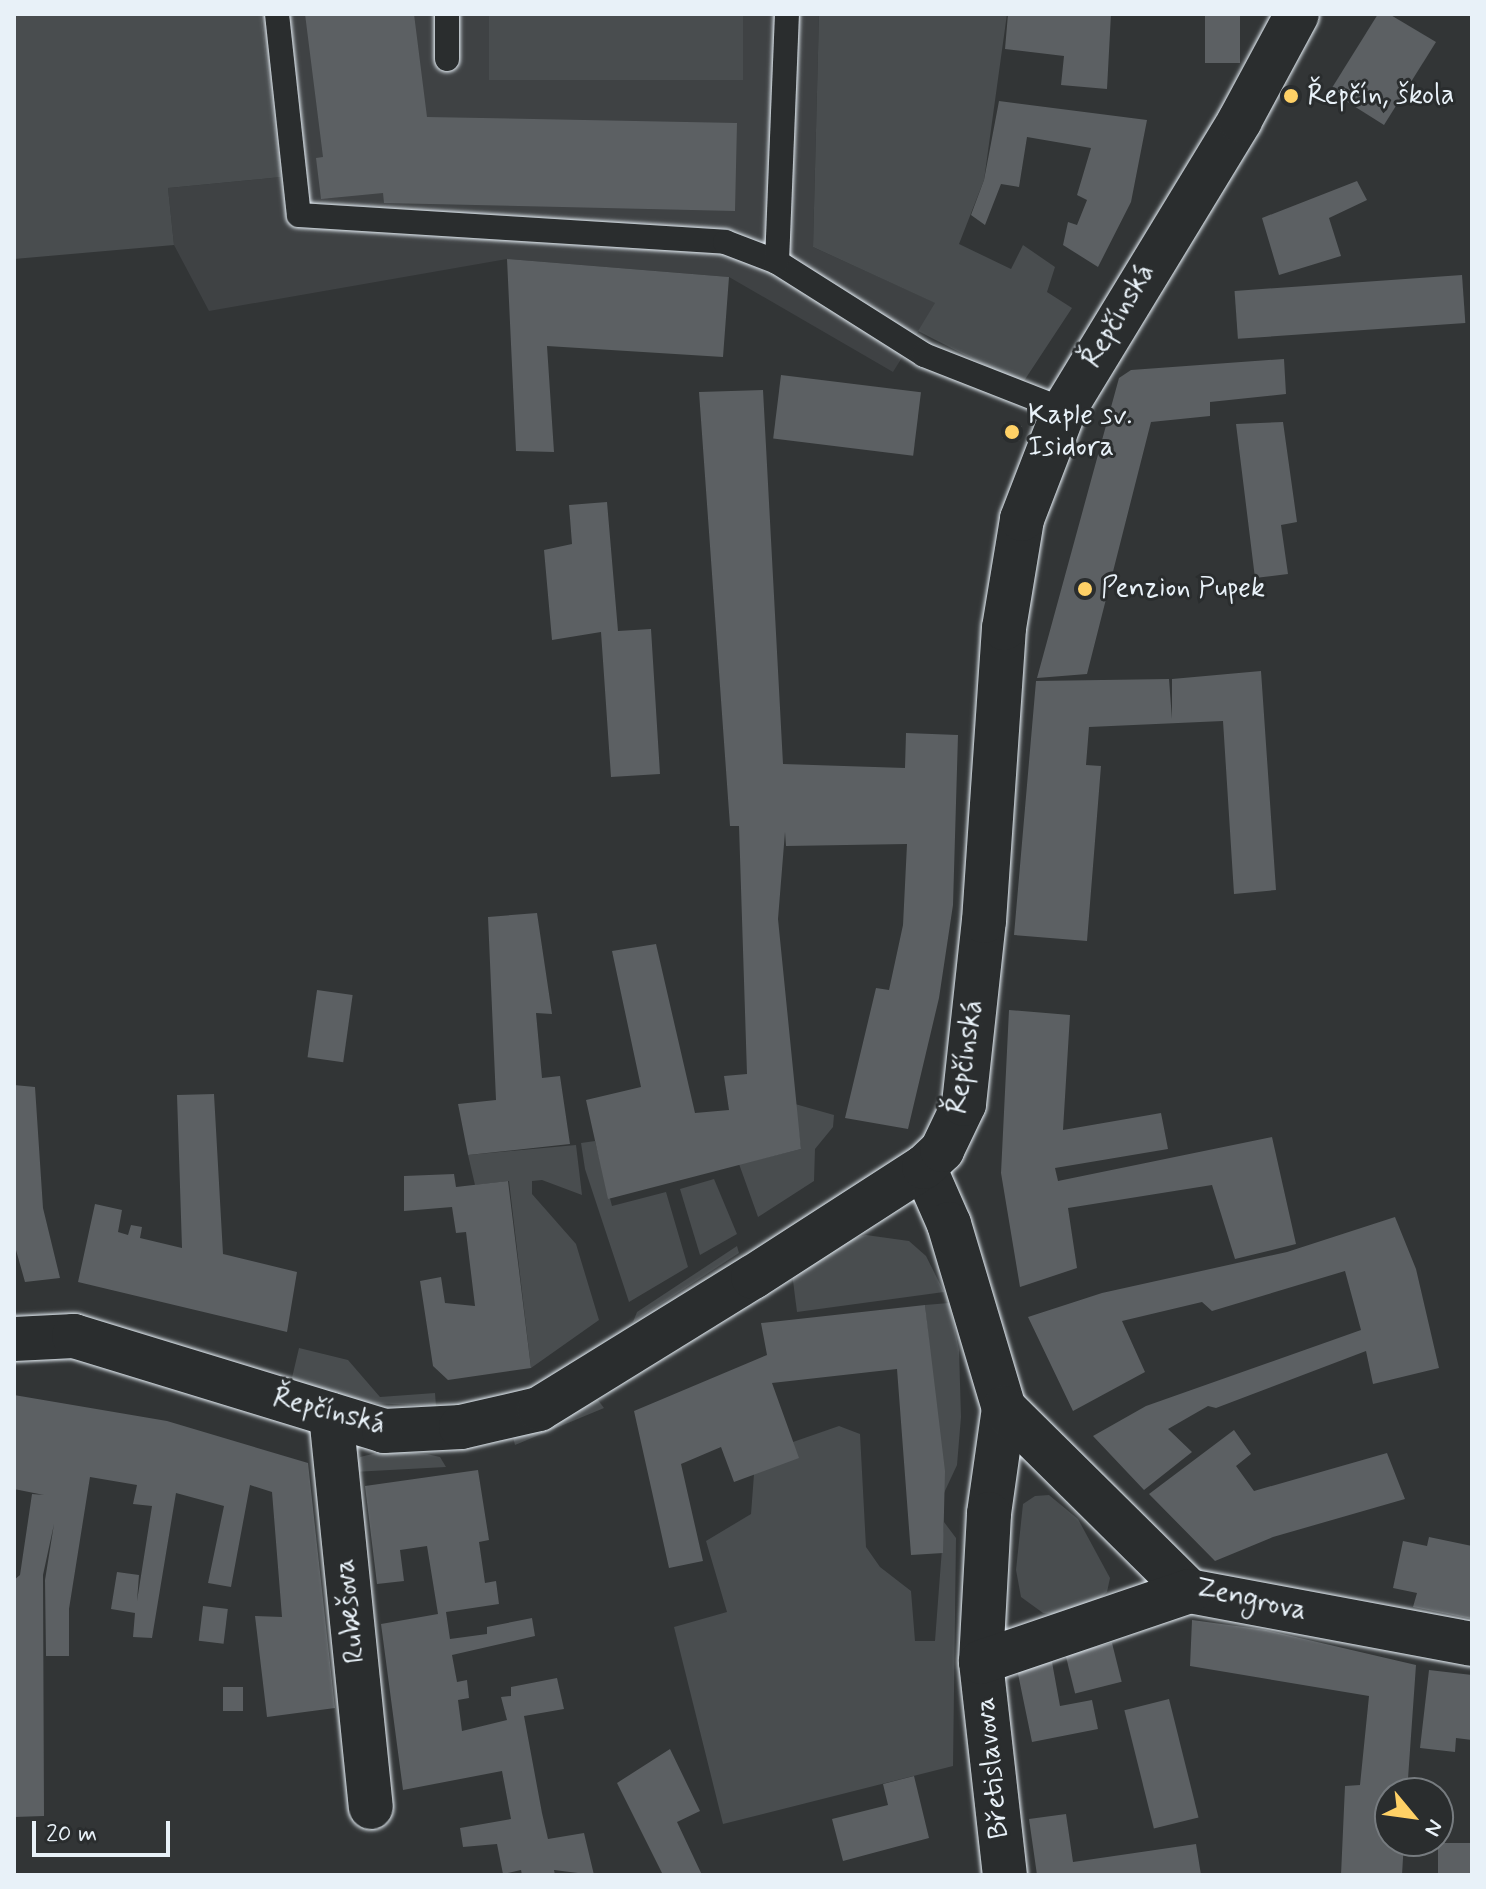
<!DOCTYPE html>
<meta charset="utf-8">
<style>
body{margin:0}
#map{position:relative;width:1486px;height:1889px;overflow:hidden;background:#323536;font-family:Mynerve,sans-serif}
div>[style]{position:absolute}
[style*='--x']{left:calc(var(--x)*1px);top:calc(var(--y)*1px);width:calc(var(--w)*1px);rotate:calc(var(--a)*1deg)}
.built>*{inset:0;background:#3f4244}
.green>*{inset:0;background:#494d4f;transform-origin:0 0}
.building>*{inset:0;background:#5c6063;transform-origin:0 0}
.roads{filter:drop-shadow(0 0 2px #e8f1f8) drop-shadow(0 0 2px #e8f1f8)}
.lane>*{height:24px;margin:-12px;padding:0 12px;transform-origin:12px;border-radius:12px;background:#2a2d2e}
.street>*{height:44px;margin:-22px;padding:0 22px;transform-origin:22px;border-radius:22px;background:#2a2d2e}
.dots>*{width:22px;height:22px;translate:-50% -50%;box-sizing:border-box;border:4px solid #2a2d2e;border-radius:50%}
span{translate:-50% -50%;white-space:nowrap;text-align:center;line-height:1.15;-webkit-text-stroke:6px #2a2d2e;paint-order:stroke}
.poi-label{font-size:28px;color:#e8f1f8}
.left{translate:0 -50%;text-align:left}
.street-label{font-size:28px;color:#e8f1f8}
.frame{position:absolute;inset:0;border:16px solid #e8f1f8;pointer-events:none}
.north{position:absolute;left:1374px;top:1777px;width:80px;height:80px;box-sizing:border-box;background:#2a2d2e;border:2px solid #767b7f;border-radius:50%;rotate:119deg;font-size:22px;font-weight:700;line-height:32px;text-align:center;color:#e8f1f8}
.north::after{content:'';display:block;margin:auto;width:28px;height:36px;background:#ffd166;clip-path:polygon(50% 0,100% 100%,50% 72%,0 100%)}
.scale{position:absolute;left:32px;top:1821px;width:138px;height:36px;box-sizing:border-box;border:4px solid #e8f1f8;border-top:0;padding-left:10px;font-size:24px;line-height:28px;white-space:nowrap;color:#e8f1f8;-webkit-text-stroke:6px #2a2d2e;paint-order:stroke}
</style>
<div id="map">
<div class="built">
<i style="clip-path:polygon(261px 14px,819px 14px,813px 247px,936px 303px,893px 372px,729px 277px,507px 259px,209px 311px,174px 245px,168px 188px,281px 177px)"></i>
</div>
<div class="green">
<i style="clip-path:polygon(14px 14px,261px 14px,281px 177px,168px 188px,174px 245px,14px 259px)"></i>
<i style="left:489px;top:14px;width:254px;height:66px"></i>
<i style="clip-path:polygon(819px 14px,1007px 14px,984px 180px,959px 244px,1011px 269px,1023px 245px,1055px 267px,1047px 292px,1072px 308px,1022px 384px,918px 331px,935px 303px,813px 247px)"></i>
<i style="clip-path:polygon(795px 1104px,834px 1115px,833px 1127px,815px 1149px,814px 1181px,758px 1217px,739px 1164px,801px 1149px)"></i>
<i style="clip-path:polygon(595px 1141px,612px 1206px,666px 1192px,688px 1267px,629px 1302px,585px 1169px,581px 1143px)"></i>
<i style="clip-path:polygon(576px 1145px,582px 1195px,542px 1180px,532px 1181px,532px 1194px,576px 1244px,599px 1320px,531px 1368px,509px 1181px,475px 1185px,468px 1155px)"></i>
<i style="clip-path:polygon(714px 1179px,737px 1234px,700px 1255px,680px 1189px)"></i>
<i style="clip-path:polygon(866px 1235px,909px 1241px,926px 1256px,944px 1292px,797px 1312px,792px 1273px,849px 1240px)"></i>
<i style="clip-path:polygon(737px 1246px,739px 1253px,633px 1322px,637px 1312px)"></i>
<i style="clip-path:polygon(949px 1303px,959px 1350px,961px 1417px,957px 1465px,944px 1493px,925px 1305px)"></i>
<i style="clip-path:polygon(299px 1348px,348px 1360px,380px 1397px,435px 1393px,436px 1406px,369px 1403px,291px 1382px)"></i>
<i style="clip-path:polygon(598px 1400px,604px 1408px,515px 1445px,513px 1437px)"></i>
<i style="clip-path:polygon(839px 1426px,860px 1434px,866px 1547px,880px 1567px,911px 1591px,915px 1641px,935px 1641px,944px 1522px,956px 1538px,953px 1766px,723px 1824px,674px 1627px,727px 1612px,706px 1541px,751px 1514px,754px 1474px,793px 1442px)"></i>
<i style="clip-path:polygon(385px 1451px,427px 1454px,440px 1457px,446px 1467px,353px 1472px,360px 1457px)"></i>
<i style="clip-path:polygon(1049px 1495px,1078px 1519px,1110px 1578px,1107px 1592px,1091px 1606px,1059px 1615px,1043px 1613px,1021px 1597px,1016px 1570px,1023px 1504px,1035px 1496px)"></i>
</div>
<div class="building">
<i style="clip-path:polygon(305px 14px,414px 14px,427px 117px,737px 123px,735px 211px,384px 203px,383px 193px,321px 199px,316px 158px,323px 157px)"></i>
<i style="clip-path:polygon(1008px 14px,1111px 14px,1107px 89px,1061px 85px,1064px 56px,1005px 49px)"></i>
<i style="left:1205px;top:14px;width:35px;height:49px"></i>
<i style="clip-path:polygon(1378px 14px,1389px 14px,1436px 42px,1384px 125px,1330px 91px)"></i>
<i style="clip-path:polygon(999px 101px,1147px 120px,1131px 202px,1098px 267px,1063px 245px,1068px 222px,1077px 225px,1087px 200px,1077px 195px,1091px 148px,1027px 137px,1019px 187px,1001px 184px,985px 225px,971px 215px,984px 180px)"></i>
<i style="clip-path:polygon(1357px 181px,1367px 200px,1329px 218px,1341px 256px,1279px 275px,1262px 218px)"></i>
<i style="clip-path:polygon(507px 259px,729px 277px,723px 357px,547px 346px,554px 452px,516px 451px)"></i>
<i style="left:1462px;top:275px;width:48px;height:228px;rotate:86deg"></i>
<i style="clip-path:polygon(1284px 359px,1286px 394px,1210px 402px,1210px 416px,1151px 422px,1087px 674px,1037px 678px,1119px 378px,1131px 370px)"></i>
<i style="left:781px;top:375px;width:141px;height:64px;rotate:7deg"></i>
<i style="clip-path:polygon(763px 390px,783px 764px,905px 768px,906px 733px,958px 735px,953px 905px,939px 998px,908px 1129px,845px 1118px,876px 988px,889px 990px,903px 925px,907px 844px,786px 846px,785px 832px,778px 919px,801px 1149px,608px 1199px,586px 1100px,641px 1087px,612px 951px,656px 944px,695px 1113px,729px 1110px,724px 1076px,747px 1074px,739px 826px,730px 826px,699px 392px)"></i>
<i style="clip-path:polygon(1283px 422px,1297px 522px,1281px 525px,1288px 574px,1255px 578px,1236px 424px)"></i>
<i style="left:1005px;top:423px;width:17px;height:15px;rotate:10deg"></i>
<i style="clip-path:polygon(607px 502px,618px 631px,651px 629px,660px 774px,611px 777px,601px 632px,552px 640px,544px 550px,572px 544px,569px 505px)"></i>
<i style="clip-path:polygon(1261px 671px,1276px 890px,1234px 894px,1223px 721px,1089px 727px,1086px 765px,1101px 766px,1087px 941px,1014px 935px,1036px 681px,1169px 679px,1172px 719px,1172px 679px)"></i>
<i style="clip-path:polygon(537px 913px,552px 1014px,536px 1013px,542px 1078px,560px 1076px,570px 1144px,468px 1155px,458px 1104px,496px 1100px,488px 917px)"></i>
<i style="left:317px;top:990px;width:36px;height:68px;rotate:8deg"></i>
<i style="clip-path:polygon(1009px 1010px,1070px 1015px,1063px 1130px,1161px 1113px,1168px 1149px,1055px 1168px,1058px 1181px,1272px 1137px,1296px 1244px,1235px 1259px,1212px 1185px,1068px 1208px,1077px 1268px,1020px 1287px,1001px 1173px)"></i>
<i style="clip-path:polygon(14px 1085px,35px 1087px,43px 1208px,60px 1278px,25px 1282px,14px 1243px)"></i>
<i style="clip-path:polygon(214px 1094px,223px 1254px,297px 1272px,287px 1332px,78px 1282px,95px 1204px,122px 1210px,118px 1232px,128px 1235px,131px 1225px,142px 1227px,140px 1238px,182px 1248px,177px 1095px)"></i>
<i style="clip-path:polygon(454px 1174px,456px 1187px,508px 1181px,531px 1368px,448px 1380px,433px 1366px,420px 1281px,441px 1277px,445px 1303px,475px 1306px,466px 1232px,456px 1233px,452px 1207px,404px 1211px,404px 1176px)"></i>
<i style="clip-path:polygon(1395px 1217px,1416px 1269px,1439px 1368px,1373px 1384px,1366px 1351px,1216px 1408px,1208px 1406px,1168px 1429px,1192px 1452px,1144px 1490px,1093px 1436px,1146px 1406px,1361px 1330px,1345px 1271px,1212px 1311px,1202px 1302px,1122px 1321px,1145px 1372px,1073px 1411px,1028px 1317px,1102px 1293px,1287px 1252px)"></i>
<i style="clip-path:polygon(925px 1305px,945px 1471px,943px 1553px,911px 1555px,897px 1369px,772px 1383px,799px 1458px,734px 1482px,721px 1447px,681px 1464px,703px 1561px,669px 1568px,634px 1411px,767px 1355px,761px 1323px)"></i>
<i style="clip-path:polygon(14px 1395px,167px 1421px,308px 1463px,335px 1708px,267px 1717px,255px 1616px,282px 1617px,272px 1492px,250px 1485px,231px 1587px,208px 1583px,224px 1506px,176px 1493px,152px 1638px,133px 1637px,135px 1613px,111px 1609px,117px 1572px,139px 1575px,137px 1601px,152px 1506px,133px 1504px,137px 1485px,90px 1477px,69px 1609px,69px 1656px,46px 1656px,45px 1580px,54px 1524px,43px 1575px,44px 1816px,14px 1817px,14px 1580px,20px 1575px,32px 1494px,44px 1495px,14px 1489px)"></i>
<i style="clip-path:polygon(1234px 1430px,1251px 1454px,1236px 1466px,1254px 1491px,1387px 1453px,1405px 1499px,1273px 1537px,1215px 1561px,1149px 1494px)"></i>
<i style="clip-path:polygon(478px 1470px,489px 1540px,479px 1542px,485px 1583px,496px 1581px,499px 1604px,446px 1612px,450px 1639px,487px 1634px,487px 1627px,532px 1618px,535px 1636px,452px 1655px,457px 1682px,467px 1680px,469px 1698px,458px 1700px,462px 1731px,507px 1720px,501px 1697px,511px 1696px,511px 1687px,557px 1678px,564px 1709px,524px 1716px,542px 1813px,548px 1839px,584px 1833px,594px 1875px,554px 1870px,555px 1875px,522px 1875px,521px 1870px,503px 1874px,497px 1844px,463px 1847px,460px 1828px,511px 1819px,502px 1771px,403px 1790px,381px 1624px,438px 1614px,427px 1546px,400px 1550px,404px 1581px,377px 1584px,365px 1486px)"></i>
<i style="clip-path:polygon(1429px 1537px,1472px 1546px,1472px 1619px,1413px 1607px,1417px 1593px,1393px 1588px,1403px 1541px,1427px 1546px)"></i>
<i style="left:203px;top:1606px;width:25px;height:35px;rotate:7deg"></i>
<i style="clip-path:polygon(1192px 1620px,1266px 1630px,1416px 1665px,1407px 1793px,1390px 1793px,1390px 1841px,1404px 1841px,1402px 1875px,1341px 1875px,1345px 1786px,1360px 1785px,1369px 1696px,1190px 1666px)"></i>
<i style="left:1112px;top:1643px;width:40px;height:48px;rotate:76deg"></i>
<i style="clip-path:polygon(1052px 1662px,1060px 1706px,1092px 1700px,1098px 1729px,1032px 1742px,1017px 1669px)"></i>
<i style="clip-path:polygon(1429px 1670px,1472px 1675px,1472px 1740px,1456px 1738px,1455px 1752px,1420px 1748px)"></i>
<i style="left:223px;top:1687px;width:20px;height:24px"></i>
<i style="left:1169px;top:1699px;width:122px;height:46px;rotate:76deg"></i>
<i style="clip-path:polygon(670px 1749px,700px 1811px,677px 1822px,702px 1875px,663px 1875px,617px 1783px)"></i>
<i style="clip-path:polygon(914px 1776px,929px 1838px,843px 1861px,832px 1819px,888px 1805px,883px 1784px)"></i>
<i style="clip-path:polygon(1066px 1814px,1073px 1862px,1196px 1844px,1201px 1875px,1037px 1875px,1029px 1819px)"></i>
<i style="left:1472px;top:1843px;width:32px;height:34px;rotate:90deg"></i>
</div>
<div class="roads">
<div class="lane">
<i style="--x:277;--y:14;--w:202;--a:83.8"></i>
<i style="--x:299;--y:215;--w:427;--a:3.6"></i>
<i style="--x:725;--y:242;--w:56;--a:21"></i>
<i style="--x:777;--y:262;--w:174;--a:32.3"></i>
<i style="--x:924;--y:355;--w:150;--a:21.4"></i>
<i style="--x:447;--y:59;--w:45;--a:-90"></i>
<i style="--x:777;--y:262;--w:248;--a:-87.7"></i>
</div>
<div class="street">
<i style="--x:924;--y:1167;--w:62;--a:66.3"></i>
<i style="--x:949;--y:1224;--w:192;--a:73.4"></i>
<i style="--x:1004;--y:1408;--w:107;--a:98.1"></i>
<i style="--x:989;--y:1514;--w:148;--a:93.1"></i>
<i style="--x:981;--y:1662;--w:214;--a:83.6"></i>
<i style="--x:14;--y:1339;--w:60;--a:-2.9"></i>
<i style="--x:74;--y:1336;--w:324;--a:17"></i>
<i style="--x:384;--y:1431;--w:77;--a:-3"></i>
<i style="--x:461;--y:1427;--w:80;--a:-13"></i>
<i style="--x:539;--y:1409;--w:251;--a:-31.7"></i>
<i style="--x:753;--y:1277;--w:203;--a:-32.8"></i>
<i style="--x:924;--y:1167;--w:25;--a:-43"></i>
<i style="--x:942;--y:1150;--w:51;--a:-64.4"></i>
<i style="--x:964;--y:1104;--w:184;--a:-83.8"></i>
<i style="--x:984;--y:921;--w:294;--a:-86.1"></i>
<i style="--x:1004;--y:628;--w:110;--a:-80.6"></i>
<i style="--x:1022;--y:519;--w:117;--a:-68.9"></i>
<i style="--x:1064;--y:410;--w:339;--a:-58.7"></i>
<i style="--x:1240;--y:120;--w:120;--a:-61.7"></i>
<i style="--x:1004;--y:1408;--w:260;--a:44.7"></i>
<i style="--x:1189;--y:1591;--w:288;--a:10.6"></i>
<i style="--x:331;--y:1415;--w:394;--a:84.2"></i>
<i style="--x:981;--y:1662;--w:220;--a:-18.8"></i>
</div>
</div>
<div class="dots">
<i style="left:1291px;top:96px;background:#ffd166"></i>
<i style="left:1012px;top:432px;background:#ffd166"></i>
<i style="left:1085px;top:589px;background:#ffd166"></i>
</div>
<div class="poi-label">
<span class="left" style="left:1307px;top:96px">Řepčín, škola</span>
<span class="left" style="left:1028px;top:432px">Kaple sv.<br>Isidora</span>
<span class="left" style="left:1101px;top:589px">Penzion Pupek</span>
</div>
<div class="street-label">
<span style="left:1119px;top:316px;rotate:-59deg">Řepčínská</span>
<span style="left:966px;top:1057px;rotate:-81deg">Řepčínská</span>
<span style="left:329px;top:1412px;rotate:15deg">Řepčínská</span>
<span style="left:1251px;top:1600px;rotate:13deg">Zengrova</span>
<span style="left:351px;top:1611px;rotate:-96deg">Rubešova</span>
<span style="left:993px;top:1768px;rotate:-96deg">Břetislavova</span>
</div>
<div class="frame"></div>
<div class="north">N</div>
<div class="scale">20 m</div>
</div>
